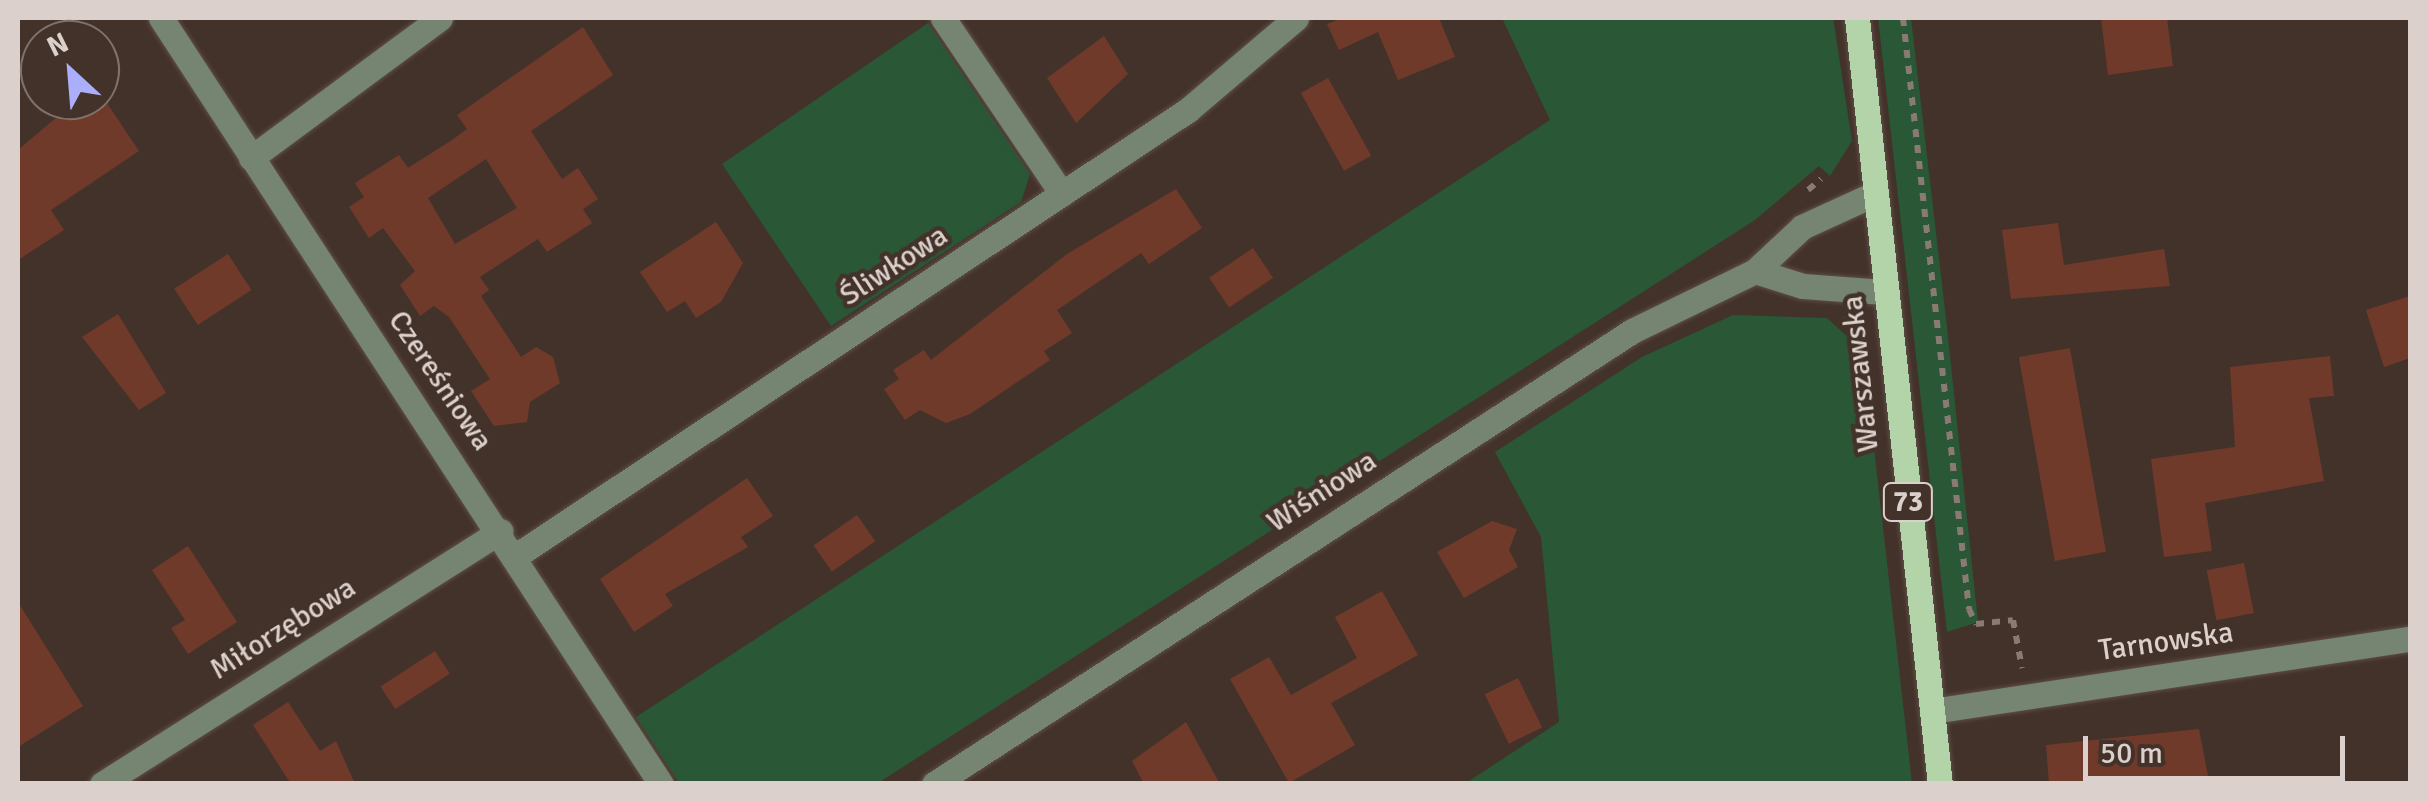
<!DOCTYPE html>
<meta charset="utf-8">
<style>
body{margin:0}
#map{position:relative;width:2428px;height:801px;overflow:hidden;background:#43322a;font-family:Signika,sans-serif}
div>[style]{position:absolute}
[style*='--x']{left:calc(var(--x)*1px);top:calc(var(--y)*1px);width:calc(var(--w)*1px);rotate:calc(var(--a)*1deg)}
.green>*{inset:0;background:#2a5735}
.building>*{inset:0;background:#703a2b;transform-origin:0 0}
.path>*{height:6px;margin-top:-3px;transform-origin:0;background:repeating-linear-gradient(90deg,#897a74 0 8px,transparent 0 16px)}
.roads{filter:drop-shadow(0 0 2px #5e4e47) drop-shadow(0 0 2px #5e4e47)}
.minor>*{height:25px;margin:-12.5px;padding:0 12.5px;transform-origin:12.5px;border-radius:12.5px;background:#768571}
.major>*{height:25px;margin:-12.5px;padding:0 12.5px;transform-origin:12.5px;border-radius:12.5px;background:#b3d4a9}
span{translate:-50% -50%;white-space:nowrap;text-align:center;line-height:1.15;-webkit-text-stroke:9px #43322a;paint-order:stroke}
.shield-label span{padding:2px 8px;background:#43322a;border:2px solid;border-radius:8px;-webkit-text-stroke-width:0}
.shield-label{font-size:28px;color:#dbd0cb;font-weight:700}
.street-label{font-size:30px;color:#dbd0cb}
.frame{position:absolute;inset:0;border:20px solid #dbd0cb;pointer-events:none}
.north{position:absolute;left:20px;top:20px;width:100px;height:100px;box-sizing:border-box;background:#43322a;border:2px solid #80716a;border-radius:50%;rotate:334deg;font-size:28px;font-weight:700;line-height:40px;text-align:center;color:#dbd0cb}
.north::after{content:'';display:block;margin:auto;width:35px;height:45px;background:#abaffb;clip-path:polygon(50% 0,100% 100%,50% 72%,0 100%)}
.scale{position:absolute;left:2083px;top:736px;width:262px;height:45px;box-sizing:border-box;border:5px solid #dbd0cb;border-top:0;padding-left:12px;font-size:30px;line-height:35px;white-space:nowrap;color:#dbd0cb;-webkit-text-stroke:8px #43322a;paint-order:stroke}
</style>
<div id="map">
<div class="green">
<i style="clip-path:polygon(1502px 18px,1833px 18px,1852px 141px,1830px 176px,1819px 166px,1755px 220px,878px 783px,679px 783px,636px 717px,1550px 120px)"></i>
<i style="clip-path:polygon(1878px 18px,1911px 18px,1947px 327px,1978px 622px,1947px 632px)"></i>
<i style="clip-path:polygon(928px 23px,1030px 174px,1021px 202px,831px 326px,722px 164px)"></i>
<i style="clip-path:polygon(1733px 315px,1827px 318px,1863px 351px,1912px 783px,1466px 783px,1559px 722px,1541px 537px,1495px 452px,1642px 357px)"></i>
</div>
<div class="building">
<i style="clip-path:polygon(1342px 18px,1439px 18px,1455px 57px,1398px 80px,1378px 32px,1339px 50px,1327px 24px)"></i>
<i style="clip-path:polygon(2101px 18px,2167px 18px,2173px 66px,2108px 75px)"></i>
<i style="clip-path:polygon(evenodd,583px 27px,613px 75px,531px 131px,562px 179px,578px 168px,598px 199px,583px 209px,592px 223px,547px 252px,538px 239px,480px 277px,489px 290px,481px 296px,521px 357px,536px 347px,553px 357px,560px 383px,530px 402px,527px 422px,494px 426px,471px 391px,490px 379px,449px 317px,434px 306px,420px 316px,400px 285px,415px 271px,383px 228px,369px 238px,349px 207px,364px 197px,355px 183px,399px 155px,408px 168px,452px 140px,467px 129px,457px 115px,583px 27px,486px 159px,517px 208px,455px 244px,428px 198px,486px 159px)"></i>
<i style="clip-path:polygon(1104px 36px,1128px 74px,1076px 123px,1047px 78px)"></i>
<i style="left:1328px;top:78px;width:89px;height:31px;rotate:61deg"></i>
<i style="clip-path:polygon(77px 100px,105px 100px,139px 151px,51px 210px,64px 230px,18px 260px,18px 150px)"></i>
<i style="clip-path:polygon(1176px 189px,1202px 228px,1149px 264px,1141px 253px,1057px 310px,1072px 333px,1044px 351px,1050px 360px,970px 414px,946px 423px,920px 410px,905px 420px,884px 389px,899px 379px,893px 370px,924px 350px,931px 360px,1067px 254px)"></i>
<i style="clip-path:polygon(716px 222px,743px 263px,721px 302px,696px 318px,685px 301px,667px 312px,640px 272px)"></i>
<i style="clip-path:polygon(2058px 223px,2064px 265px,2164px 249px,2170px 286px,2011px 299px,2002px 230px)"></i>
<i style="left:1253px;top:248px;width:36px;height:53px;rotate:56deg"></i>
<i style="left:228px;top:254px;width:43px;height:64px;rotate:57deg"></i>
<i style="clip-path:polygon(2410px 296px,2410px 358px,2384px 367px,2366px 310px)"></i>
<i style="clip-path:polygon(118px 314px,166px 393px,139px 410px,82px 337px)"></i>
<i style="left:2070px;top:348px;width:207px;height:52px;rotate:80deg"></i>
<i style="clip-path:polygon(2330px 356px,2334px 396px,2309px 398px,2324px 481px,2205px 503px,2212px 551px,2164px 557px,2151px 459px,2235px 447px,2230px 367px)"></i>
<i style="clip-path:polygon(747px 478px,773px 516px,741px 537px,748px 547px,665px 594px,673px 606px,634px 632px,600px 579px)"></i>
<i style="left:857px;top:515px;width:32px;height:53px;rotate:55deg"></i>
<i style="clip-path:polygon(1492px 521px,1517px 529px,1509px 550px,1518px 567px,1464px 598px,1437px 552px)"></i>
<i style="clip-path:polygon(188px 546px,237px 622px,188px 654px,171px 628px,185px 620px,152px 570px)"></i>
<i style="left:2244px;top:563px;width:51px;height:38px;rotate:79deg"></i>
<i style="clip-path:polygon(1382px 591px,1418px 655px,1331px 703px,1355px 745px,1289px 783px,1230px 679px,1269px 657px,1291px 695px,1357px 658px,1335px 617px)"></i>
<i style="clip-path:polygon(18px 602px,83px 706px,18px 747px)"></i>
<i style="left:435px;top:651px;width:27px;height:65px;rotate:57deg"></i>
<i style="left:1518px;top:678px;width:55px;height:37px;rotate:64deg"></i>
<i style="clip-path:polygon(288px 702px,320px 751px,336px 741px,355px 784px,291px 784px,253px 725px)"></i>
<i style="clip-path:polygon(1186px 722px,1220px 784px,1144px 784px,1132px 761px)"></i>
<i style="clip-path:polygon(2199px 729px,2209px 781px,2049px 784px,2046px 745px)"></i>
</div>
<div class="path">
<i style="--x:1903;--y:18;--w:595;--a:83.63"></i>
<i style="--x:1969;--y:609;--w:17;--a:65"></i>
<i style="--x:1976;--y:624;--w:37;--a:-6"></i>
<i style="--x:2013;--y:620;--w:49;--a:79.4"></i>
<i style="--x:1808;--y:190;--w:17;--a:-40"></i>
<i style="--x:1841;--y:319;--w:32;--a:46"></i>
</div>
<div class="roads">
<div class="minor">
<i style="--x:161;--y:18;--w:915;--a:56.87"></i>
<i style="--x:943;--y:18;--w:212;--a:55.9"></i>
<i style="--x:251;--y:158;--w:235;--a:-36.5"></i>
<i style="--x:1755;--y:271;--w:50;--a:17.4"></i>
<i style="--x:1803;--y:286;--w:81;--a:4.2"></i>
<i style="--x:517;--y:555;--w:805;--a:-33.55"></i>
<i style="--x:1188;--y:110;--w:142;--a:-40.4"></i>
<i style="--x:1932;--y:711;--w:483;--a:-8.6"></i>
<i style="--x:102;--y:784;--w:472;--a:-32.4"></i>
<i style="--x:934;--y:784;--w:832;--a:-32.98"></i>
<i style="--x:1632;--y:331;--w:137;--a:-26"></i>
<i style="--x:1755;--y:271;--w:64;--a:-43.1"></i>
<i style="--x:1802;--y:227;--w:79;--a:-24.6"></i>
</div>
<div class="major">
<i style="--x:1857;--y:18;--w:770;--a:83.82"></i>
</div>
</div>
<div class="shield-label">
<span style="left:1908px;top:502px">73</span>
</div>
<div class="street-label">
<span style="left:894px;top:266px;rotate:-33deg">Śliwkowa</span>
<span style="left:1861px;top:374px;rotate:-96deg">Warszawska</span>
<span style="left:440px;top:381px;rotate:56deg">Czereśniowa</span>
<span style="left:1322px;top:492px;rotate:-33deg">Wiśniowa</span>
<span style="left:283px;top:629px;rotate:-32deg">Miłorzębowa</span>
<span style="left:2166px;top:642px;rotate:-8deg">Tarnowska</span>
</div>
<div class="frame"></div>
<div class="north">N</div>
<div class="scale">50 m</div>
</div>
